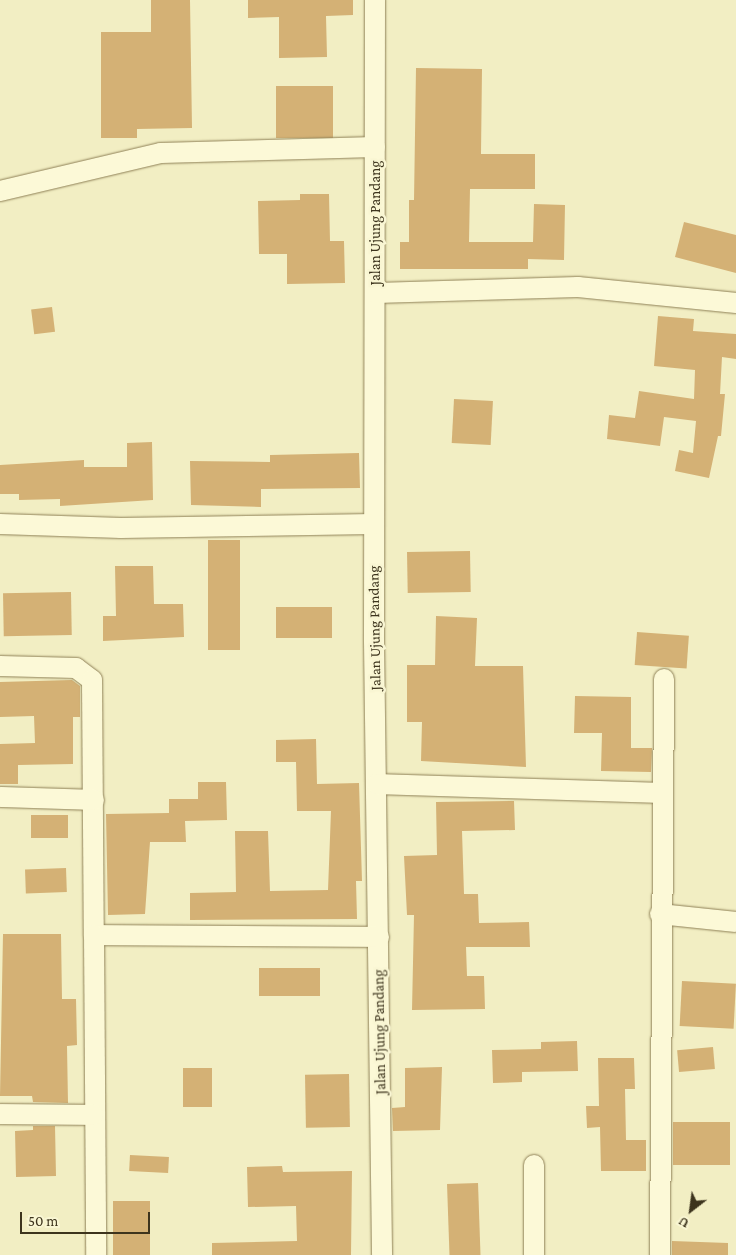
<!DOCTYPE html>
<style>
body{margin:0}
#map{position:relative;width:736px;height:1255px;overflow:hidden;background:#f2eec3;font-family:"Crimson Pro",serif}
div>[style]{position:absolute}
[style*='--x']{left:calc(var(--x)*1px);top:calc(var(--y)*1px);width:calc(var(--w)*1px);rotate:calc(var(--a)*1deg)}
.building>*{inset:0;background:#d4b175;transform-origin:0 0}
.roads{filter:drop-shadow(0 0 1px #8f8157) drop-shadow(0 0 1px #8f8157)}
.street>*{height:20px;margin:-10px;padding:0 10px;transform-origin:10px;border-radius:10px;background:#fcf9d7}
span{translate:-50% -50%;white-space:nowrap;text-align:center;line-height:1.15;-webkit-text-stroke:5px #f9f6d3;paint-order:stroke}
.street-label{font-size:15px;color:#3d341d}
.north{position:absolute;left:666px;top:1185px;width:50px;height:50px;-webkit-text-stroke:4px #f9f6d3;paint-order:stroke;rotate:210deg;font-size:14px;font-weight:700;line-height:20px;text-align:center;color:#3d341d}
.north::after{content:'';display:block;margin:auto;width:18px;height:22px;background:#3d341d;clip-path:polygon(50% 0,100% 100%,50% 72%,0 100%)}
.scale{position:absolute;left:20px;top:1212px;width:130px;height:22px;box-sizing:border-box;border:2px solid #3d341d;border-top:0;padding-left:6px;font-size:15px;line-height:18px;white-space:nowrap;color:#3d341d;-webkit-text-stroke:4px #f9f6d3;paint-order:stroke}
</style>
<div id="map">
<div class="building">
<i style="clip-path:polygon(151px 0,190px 0,192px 128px,137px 129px,137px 138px,101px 138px,101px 32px,151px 32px)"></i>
<i style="clip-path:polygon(248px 0,353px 0,353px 15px,326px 16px,327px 57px,279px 58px,279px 17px,248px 18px)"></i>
<i style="clip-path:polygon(416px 68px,482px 69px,481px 154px,535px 154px,535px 189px,470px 189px,469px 242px,533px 242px,534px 204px,565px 205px,564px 260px,528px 259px,528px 269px,400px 269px,400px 242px,409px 242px,409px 200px,414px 200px)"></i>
<i style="left:276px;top:86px;width:57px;height:52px"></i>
<i style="clip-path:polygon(300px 194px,329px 194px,330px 241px,344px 241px,345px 283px,287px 284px,287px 254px,259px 254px,258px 201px,300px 200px)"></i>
<i style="clip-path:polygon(684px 222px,736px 235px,736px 273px,675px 257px)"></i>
<i style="left:52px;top:307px;width:25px;height:21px;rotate:83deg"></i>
<i style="clip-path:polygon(658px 316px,694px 319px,693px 331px,736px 334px,736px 359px,722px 357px,720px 394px,725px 394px,721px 436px,718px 436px,709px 478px,675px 471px,679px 450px,693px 453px,696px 421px,664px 417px,660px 446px,607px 439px,609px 415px,635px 418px,639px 391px,694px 399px,695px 370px,654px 366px)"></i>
<i style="left:454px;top:399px;width:39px;height:44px;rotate:3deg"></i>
<i style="clip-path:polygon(152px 442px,153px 500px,60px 506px,60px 499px,19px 500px,19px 494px,0 494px,0 465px,84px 460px,84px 467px,127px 467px,127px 443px)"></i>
<i style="clip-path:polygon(359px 453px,360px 488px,261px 489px,261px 507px,191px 505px,190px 461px,270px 462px,270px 455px)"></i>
<i style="left:208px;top:540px;width:32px;height:110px"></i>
<i style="left:470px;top:551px;width:41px;height:63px;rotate:89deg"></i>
<i style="clip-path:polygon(115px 566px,153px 566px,154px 604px,183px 604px,184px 637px,103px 641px,103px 616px,116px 616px)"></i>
<i style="left:71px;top:592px;width:43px;height:68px;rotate:89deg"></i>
<i style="left:332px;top:607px;width:31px;height:56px;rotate:90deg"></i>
<i style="clip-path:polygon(436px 616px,477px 618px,475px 666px,523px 666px,526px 767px,421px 761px,422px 722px,407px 722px,407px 665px,435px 665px)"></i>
<i style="left:637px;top:632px;width:52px;height:33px;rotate:4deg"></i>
<i style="clip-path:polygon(72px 680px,80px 686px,80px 717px,73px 717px,73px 764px,18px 765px,18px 784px,0 784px,0 744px,35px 743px,34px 716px,0 717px,0 682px)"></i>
<i style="clip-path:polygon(575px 696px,631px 697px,631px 748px,652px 748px,651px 772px,601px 771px,602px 733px,574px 733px)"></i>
<i style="clip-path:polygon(316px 739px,317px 784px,359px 783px,362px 881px,356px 881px,357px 919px,190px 920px,190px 893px,236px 892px,235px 831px,268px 831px,270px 891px,328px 890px,331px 811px,297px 811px,296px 762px,276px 762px,276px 740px)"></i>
<i style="clip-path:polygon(198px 782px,226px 782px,227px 820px,185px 821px,186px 842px,150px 842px,145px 914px,108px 915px,106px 814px,169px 813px,169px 799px,198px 799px)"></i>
<i style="clip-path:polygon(514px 801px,515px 830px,462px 831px,464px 894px,478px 894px,479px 923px,529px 922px,530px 947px,466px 947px,467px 976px,484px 976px,485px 1009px,412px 1010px,414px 915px,407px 915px,404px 856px,437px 855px,436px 802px)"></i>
<i style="left:31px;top:815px;width:37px;height:23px"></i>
<i style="left:66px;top:868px;width:24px;height:41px;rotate:88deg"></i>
<i style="clip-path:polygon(3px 934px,61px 934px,62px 999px,76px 999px,77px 1045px,67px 1046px,68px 1103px,33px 1102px,32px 1096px,0 1096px)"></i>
<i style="left:259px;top:968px;width:61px;height:28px"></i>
<i style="left:682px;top:981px;width:54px;height:45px;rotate:3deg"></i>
<i style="clip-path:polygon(577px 1041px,578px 1071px,522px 1072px,522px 1082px,493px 1083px,492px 1050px,541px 1049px,541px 1042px)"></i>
<i style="left:713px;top:1047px;width:22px;height:36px;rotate:85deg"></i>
<i style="clip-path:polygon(598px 1058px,634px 1058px,635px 1089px,625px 1089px,626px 1140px,646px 1140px,646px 1171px,601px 1171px,600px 1127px,587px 1128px,586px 1106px,599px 1106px)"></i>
<i style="clip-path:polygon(442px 1067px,440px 1130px,393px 1131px,392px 1108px,405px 1107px,405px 1068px)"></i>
<i style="left:183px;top:1068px;width:29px;height:39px"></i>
<i style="left:349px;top:1074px;width:53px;height:44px;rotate:89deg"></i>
<i style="left:673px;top:1122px;width:57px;height:43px"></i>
<i style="clip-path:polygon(33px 1126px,55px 1126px,56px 1176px,16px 1177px,15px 1131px,33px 1130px)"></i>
<i style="left:130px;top:1155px;width:39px;height:16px;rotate:3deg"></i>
<i style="clip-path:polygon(282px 1166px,283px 1172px,352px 1171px,351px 1255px,212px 1255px,212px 1243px,297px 1241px,296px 1206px,248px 1207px,247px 1167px)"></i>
<i style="left:478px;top:1183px;width:72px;height:31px;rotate:88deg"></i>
<i style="left:113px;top:1201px;width:37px;height:54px"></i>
<i style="clip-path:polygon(672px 1241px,728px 1243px,728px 1255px,672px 1255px)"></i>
</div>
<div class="roads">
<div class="street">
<i style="--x:375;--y:0;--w:641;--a:90.09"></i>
<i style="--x:374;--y:641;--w:614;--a:89.25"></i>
<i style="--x:0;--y:191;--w:165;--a:-13.3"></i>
<i style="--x:161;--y:153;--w:214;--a:-1.6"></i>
<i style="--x:376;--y:293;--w:202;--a:-1.7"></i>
<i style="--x:578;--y:287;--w:159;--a:5.8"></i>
<i style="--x:0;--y:524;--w:121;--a:1.9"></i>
<i style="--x:121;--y:528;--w:253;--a:-0.9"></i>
<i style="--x:0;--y:666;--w:76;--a:1.5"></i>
<i style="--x:76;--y:668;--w:20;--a:37"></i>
<i style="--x:92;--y:680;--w:255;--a:89.6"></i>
<i style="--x:94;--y:935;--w:285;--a:0.4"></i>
<i style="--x:377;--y:784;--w:284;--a:1.8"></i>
<i style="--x:0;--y:797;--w:94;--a:1.8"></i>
<i style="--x:660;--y:914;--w:76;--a:6"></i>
<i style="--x:94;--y:935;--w:320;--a:89.6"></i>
<i style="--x:0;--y:1114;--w:93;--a:0.6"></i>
<i style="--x:534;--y:1255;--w:90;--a:-90"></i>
<i style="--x:660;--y:1255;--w:576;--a:-89.6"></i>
</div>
</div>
<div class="street-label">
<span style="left:376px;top:223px;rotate:-90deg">Jalan Ujung Pandang</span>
<span style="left:375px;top:628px;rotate:-91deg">Jalan Ujung Pandang</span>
<span style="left:380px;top:1032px;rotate:-91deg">Jalan Ujung Pandang</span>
</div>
<div class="north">U</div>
<div class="scale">50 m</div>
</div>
